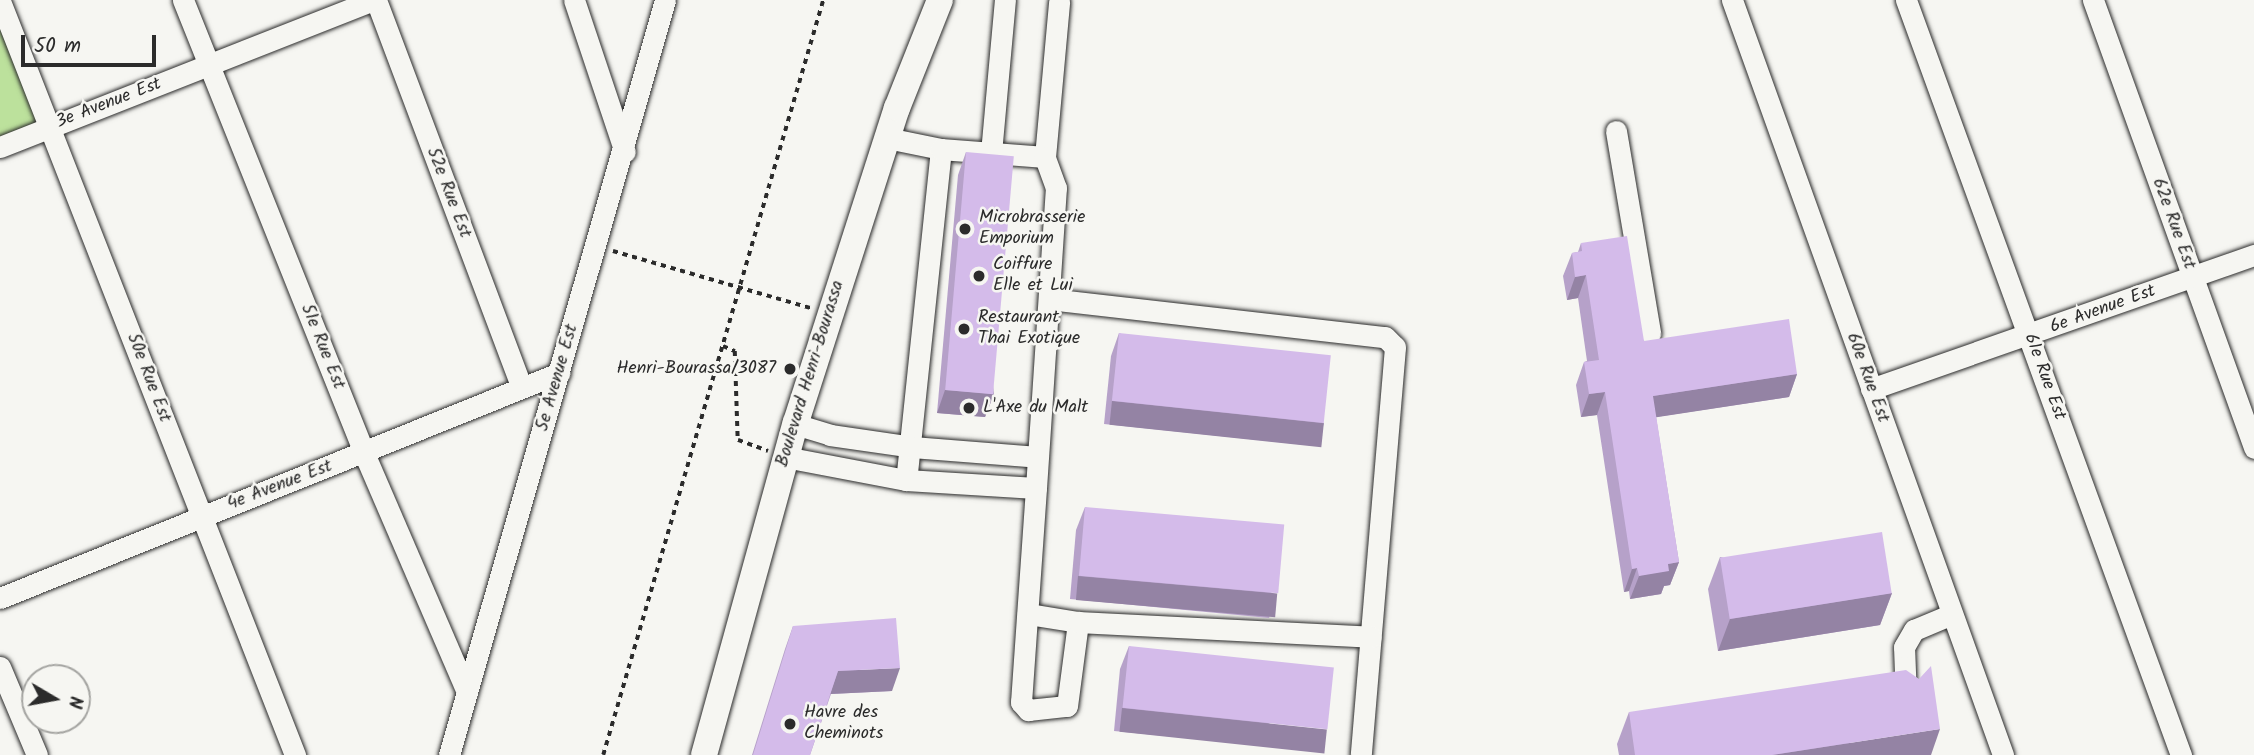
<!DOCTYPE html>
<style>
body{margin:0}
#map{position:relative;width:2254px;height:755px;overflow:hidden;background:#f6f6f2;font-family:Kalam,sans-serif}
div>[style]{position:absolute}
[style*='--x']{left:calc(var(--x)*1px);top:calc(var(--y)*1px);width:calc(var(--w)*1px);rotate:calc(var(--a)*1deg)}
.green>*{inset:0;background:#bce19c}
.path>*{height:3.5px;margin-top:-1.75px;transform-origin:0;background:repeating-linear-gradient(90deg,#2b2b2b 0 5px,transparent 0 10px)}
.roads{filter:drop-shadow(0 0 2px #2b2b2b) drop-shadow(0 0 2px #2b2b2b)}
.minor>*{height:21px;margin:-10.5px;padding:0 10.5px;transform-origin:10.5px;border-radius:10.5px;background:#f6f6f2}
.major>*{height:26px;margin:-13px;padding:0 13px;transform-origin:13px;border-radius:13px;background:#f6f6f2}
.wall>*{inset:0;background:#b6a1c9}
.shaded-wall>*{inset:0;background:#9483a4;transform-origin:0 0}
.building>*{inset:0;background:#d4bbea;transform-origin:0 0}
.dots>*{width:19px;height:19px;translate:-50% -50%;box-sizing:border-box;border:4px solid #f6f6f2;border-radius:50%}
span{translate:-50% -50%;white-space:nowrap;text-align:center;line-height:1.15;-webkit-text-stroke:5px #f6f6f2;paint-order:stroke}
.street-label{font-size:18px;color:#2b2b2b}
.poi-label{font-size:18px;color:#2b2b2b}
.left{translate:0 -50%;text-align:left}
.right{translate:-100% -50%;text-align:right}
.north{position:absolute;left:21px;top:664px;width:70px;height:70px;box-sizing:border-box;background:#f6f6f2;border:2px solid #a5a5a2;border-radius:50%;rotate:100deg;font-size:19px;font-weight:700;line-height:28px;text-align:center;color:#2b2b2b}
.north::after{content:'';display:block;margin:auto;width:24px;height:32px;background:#2b2b2b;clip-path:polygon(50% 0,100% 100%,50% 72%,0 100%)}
.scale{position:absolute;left:21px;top:35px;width:135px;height:32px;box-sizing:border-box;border:4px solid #2b2b2b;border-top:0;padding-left:9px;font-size:21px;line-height:24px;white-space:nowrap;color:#2b2b2b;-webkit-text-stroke:5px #f6f6f2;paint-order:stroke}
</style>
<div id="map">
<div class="green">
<i style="clip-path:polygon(0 1px,49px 127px,0 147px)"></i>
</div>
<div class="path">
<i style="--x:613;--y:251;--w:206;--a:16.1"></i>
<i style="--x:723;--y:346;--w:13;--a:23"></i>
<i style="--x:735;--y:351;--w:89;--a:88.1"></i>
<i style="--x:738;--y:440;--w:32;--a:20"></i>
<i style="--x:603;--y:755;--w:786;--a:-73.75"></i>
</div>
<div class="roads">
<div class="minor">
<i style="--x:183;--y:0;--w:488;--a:68.2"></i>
<i style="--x:364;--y:453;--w:260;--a:66.7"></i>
<i style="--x:376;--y:0;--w:412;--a:69.4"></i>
<i style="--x:574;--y:0;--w:160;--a:71.5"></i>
<i style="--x:1732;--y:0;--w:802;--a:70.25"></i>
<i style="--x:1906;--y:0;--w:804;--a:69.99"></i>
<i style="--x:2093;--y:0;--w:476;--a:70.2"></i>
<i style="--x:0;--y:1;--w:810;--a:68.63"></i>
<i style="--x:1616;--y:131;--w:205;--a:80.4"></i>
<i style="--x:887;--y:138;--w:55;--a:11.5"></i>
<i style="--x:941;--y:149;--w:333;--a:96"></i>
<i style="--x:0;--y:147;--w:402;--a:-21.5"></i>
<i style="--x:941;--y:149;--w:104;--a:4.4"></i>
<i style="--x:1045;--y:157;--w:156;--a:-84.8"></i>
<i style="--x:991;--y:153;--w:154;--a:-84.8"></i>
<i style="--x:1049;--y:299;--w:338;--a:6.5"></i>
<i style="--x:1385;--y:337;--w:14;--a:45"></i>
<i style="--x:1395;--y:347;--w:409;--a:94.8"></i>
<i style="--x:1871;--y:389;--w:406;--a:-19.3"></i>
<i style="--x:795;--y:424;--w:37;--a:17"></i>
<i style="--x:830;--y:435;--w:83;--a:8.3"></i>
<i style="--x:912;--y:447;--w:126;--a:4.5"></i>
<i style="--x:785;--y:457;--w:123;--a:10.8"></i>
<i style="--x:906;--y:480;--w:130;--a:3.5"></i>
<i style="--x:1036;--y:488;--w:215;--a:94"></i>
<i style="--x:1021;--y:702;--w:11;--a:49"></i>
<i style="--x:1028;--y:710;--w:39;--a:-6"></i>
<i style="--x:1067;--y:706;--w:85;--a:-82.5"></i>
<i style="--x:1078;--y:622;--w:51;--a:-170.9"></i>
<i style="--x:1036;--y:488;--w:301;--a:-86.2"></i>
<i style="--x:1056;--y:188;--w:33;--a:-110"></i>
<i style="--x:0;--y:598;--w:603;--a:-21.93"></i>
<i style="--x:1078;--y:622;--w:293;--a:2.9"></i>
<i style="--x:0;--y:667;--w:95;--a:67.2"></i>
<i style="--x:1906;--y:698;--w:51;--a:-92.2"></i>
<i style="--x:1904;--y:647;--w:20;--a:-60"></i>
<i style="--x:1914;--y:630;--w:41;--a:-22.8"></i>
<i style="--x:449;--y:755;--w:785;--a:-74.03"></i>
</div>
<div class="major">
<i style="--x:704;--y:755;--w:345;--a:-74.6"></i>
<i style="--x:796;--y:422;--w:330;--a:-72.2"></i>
<i style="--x:897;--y:108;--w:116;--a:-68.3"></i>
</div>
</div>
<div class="wall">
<i style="clip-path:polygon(966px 152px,994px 394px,985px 417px,937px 413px,958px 175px)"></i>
<i style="clip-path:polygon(1581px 243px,1644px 341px,1797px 374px,1789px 397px,1656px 417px,1679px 562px,1670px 585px,1664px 586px,1661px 594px,1630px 599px,1629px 591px,1624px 592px,1597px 415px,1581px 417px,1576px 385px,1584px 362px,1587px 361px,1578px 298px,1567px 300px,1563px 276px,1572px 253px,1578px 252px)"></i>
<i style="clip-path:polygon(1119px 333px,1324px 423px,1316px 446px,1104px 424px,1111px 356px)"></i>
<i style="clip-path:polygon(1085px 507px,1277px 595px,1269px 618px,1070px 599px,1076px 530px)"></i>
<i style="clip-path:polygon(1720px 557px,1892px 593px,1880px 625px,1718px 651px,1708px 589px)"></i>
<i style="clip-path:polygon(793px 626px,892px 691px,831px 694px,810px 755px,752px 755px,785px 649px)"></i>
<i style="clip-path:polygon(1129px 646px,1319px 751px,1114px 731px,1120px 669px)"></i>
<i style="clip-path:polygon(1629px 712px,1931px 755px,1619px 755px,1617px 744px)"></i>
</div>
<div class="shaded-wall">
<i style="clip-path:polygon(1586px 275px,1578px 298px,1567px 300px,1575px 277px)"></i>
<i style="clip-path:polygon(1797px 374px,1789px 397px,1645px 419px,1653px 396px)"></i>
<i style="clip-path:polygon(945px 390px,994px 394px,985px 417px,937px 413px)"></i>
<i style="clip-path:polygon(1605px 392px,1597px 415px,1581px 417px,1589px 394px)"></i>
<i style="left:1112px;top:401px;width:213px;height:24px;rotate:6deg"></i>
<i style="clip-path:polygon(1679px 562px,1670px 585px,1664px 586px,1661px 594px,1630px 599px,1639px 576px,1668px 564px)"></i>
<i style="clip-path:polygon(1637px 568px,1629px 591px,1624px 592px,1632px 569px)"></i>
<i style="left:1078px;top:576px;width:200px;height:24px;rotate:5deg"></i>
<i style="clip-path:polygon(1892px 593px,1880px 625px,1718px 651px,1730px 619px)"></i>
<i style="clip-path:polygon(900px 668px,892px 691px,830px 694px,838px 671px)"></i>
<i style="left:1122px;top:708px;width:206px;height:24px;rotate:6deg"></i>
<i style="clip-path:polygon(1940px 729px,1931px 755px,1772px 755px)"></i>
</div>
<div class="building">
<i style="left:966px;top:152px;width:48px;height:239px;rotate:5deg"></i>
<i style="clip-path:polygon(1627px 236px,1644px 341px,1789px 319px,1797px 374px,1653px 396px,1679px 562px,1668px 564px,1669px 571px,1639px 576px,1637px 568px,1632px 569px,1605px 392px,1589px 394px,1584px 362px,1599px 360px,1586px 275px,1575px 277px,1572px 253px,1582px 251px,1581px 243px)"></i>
<i style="left:1119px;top:333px;width:213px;height:68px;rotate:6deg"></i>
<i style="left:1085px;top:507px;width:200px;height:69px;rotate:5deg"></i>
<i style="left:1882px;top:532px;width:62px;height:164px;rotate:81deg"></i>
<i style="clip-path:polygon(896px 618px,900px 668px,838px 671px,810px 755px,753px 755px,793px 626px)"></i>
<i style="left:1129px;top:646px;width:206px;height:62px;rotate:6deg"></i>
<i style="clip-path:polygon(1931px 666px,1940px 729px,1772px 755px,1635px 755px,1629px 712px,1906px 670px,1919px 679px)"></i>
</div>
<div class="dots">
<i style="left:965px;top:229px;background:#2b2b2b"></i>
<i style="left:979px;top:276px;background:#2b2b2b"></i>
<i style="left:964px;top:329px;background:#2b2b2b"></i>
<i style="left:790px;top:369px;background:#2b2b2b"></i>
<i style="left:969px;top:408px;background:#2b2b2b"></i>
<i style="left:790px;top:724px;background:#2b2b2b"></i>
</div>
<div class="street-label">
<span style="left:109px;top:104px;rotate:-21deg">3e Avenue Est</span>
<span style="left:448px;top:193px;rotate:69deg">52e Rue Est</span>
<span style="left:2173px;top:224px;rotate:70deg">62e Rue Est</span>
<span style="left:2103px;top:310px;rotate:-20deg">6e Avenue Est</span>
<span style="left:322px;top:347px;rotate:68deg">51e Rue Est</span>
<span style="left:811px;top:374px;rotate:-73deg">Boulevard Henri-Bourassa</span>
<span style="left:2044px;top:377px;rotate:70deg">61e Rue Est</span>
<span style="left:148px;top:378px;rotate:69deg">50e Rue Est</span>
<span style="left:558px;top:378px;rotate:-74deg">5e Avenue Est</span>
<span style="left:1867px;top:378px;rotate:70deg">60e Rue Est</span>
<span style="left:280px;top:486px;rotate:-21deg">4e Avenue Est</span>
</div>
<div class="poi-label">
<span class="left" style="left:979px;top:229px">Microbrasserie<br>Emporium</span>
<span class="left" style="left:993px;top:276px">Coiffure<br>Elle et Lui</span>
<span class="left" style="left:978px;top:329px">Restaurant<br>Thai Exotique</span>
<span class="right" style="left:776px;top:369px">Henri-Bourassa/3087</span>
<span class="left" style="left:983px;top:408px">L'Axe du Malt</span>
<span class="left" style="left:804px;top:724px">Havre des<br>Cheminots</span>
</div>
<div class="north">N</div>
<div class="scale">50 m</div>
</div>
